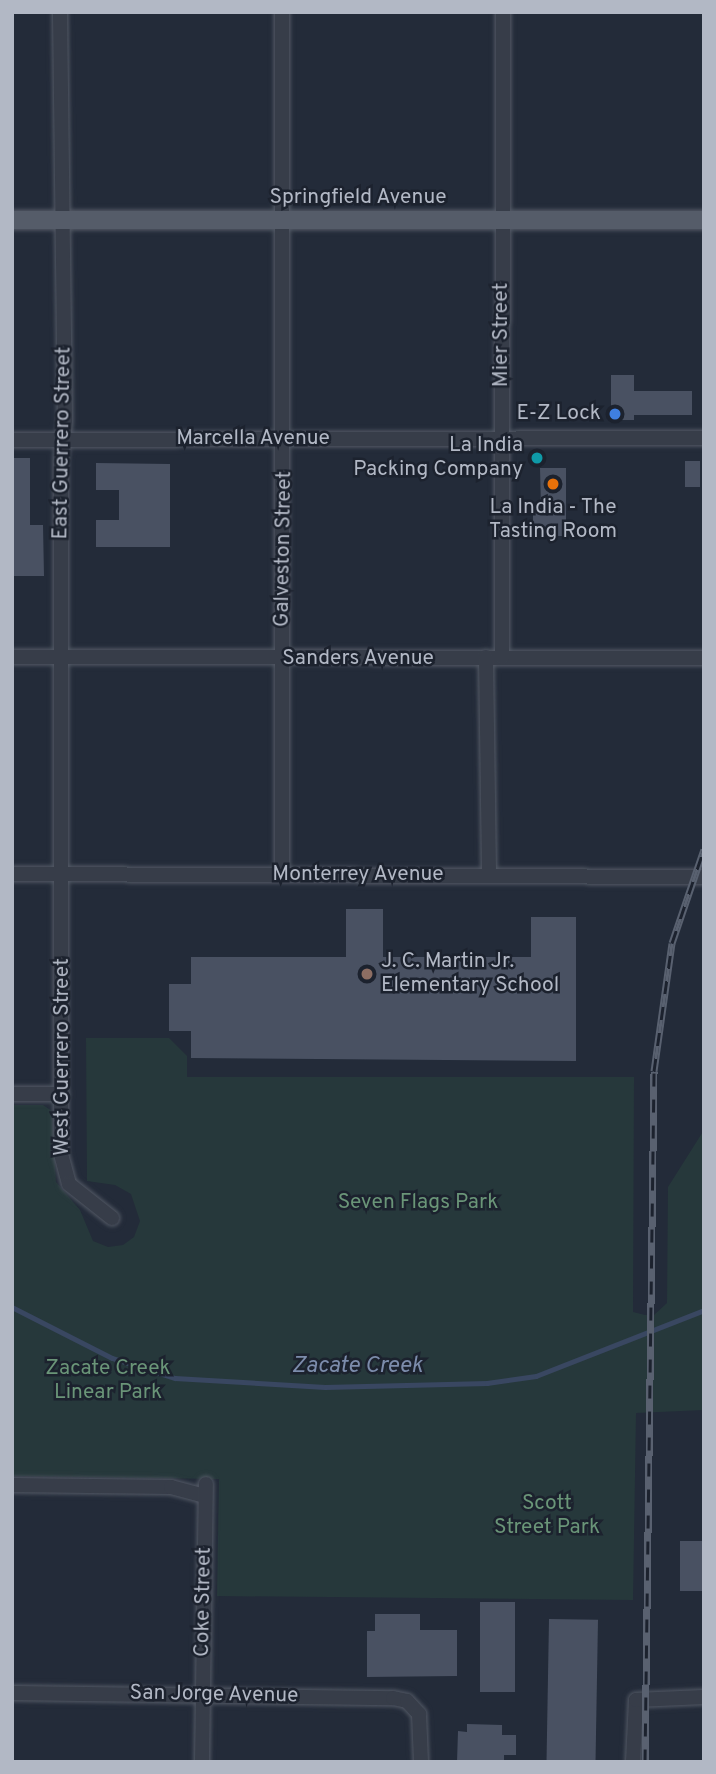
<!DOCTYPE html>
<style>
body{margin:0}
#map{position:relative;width:716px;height:1774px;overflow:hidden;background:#232b39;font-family:Overpass,sans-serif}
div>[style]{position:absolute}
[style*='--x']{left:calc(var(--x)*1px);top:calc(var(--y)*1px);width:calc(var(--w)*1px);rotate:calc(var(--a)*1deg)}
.green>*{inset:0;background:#26383b}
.stream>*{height:4.5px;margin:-2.25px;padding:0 2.25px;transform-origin:2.25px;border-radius:2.25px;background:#394761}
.building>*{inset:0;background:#495162;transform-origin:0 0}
.roads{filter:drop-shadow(0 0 2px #525864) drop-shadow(0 0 2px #525864)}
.minor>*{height:14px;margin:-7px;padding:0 7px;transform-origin:7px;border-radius:7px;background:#373d49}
.major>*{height:18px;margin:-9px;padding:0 9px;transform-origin:9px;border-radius:9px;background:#555c69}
.rail>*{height:7px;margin-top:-3.5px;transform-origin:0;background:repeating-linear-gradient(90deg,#1c222e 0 13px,#596170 0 26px);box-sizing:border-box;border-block:2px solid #596170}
.dots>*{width:19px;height:19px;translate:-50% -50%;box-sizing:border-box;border:4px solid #1c222e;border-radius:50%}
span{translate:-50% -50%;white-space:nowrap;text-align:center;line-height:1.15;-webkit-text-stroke:5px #1c222e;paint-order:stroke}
.street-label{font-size:21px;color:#b2b8c5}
.poi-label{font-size:21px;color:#b2b8c5}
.right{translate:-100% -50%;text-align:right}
.left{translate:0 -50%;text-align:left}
.park-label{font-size:21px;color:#6a9578}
.water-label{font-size:23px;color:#7c8cab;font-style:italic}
.frame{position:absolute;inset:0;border:14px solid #b2b8c5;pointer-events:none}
</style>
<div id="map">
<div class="green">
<i style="clip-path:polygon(86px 1038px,169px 1038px,187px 1056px,187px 1077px,634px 1077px,633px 1312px,645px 1315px,654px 1315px,667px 1303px,668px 1187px,704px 1130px,704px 1410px,636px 1413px,633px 1600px,217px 1596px,219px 1479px,12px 1476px,12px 1105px,43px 1105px,52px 1111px,56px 1182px,80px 1210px,93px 1241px,108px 1247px,123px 1245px,134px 1237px,140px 1221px,131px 1194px,115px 1185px,87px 1181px)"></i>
</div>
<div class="stream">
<i style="--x:12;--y:1307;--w:112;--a:27"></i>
<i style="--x:112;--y:1358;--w:66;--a:17.6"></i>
<i style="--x:175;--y:1378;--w:150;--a:3.4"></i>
<i style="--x:325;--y:1387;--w:162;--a:-1.4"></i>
<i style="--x:487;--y:1383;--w:49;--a:-8.1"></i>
<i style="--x:536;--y:1376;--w:180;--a:-21.4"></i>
</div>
<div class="building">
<i style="clip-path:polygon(611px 375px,634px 375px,634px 391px,692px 391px,692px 415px,634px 415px,634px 420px,611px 420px)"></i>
<i style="clip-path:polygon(12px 458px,30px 458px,30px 525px,43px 525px,44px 576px,12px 576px)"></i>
<i style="left:685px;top:461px;width:15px;height:26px"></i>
<i style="clip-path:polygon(96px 463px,170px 464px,170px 547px,96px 547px,96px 520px,119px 520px,119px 490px,96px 490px)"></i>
<i style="clip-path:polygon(540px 468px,566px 468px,566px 536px,533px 536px,533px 508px,541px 508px)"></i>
<i style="clip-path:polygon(346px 909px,383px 909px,383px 957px,531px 957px,531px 917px,576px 917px,576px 1061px,191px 1058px,191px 1031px,169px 1031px,169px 984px,191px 984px,191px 957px,346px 957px)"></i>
<i style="left:680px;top:1541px;width:24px;height:50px"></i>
<i style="left:480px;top:1602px;width:35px;height:90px"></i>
<i style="clip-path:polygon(375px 1614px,420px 1614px,420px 1630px,457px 1630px,457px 1676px,367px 1677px,367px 1631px,375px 1631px)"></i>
<i style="left:549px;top:1619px;width:49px;height:143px;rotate:1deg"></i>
<i style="clip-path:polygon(467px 1724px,502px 1725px,502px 1735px,516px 1735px,516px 1755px,504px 1755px,504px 1762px,457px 1762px,458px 1731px,467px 1732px)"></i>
</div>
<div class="roads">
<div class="minor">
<i style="--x:60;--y:12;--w:408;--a:89.3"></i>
<i style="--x:65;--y:420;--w:40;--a:95.7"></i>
<i style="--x:61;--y:460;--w:694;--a:90"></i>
<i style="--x:61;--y:1154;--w:31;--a:75"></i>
<i style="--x:69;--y:1184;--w:55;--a:38.3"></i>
<i style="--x:12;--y:440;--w:692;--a:-0.17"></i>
<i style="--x:12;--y:657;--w:692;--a:0.08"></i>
<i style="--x:486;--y:657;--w:219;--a:89.2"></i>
<i style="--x:502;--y:657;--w:645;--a:-89.91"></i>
<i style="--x:12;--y:874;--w:692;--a:0.25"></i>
<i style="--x:282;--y:875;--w:863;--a:-90"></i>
<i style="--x:12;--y:1094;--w:50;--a:0"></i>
<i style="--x:12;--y:1485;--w:159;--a:0.7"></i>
<i style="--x:171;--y:1487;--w:35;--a:15"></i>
<i style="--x:12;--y:1693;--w:381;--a:0.8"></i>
<i style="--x:393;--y:1698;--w:14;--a:12"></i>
<i style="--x:407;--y:1701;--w:18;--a:47"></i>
<i style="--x:419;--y:1714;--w:48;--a:87.6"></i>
<i style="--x:202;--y:1762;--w:278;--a:-89.2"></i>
<i style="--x:633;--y:1762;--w:62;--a:-87.2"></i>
<i style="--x:636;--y:1700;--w:68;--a:-2.5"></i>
</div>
<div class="major">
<i style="--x:12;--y:220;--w:692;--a:0"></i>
</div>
</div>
<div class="rail">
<i style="--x:645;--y:1762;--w:691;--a:-89.25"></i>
<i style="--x:654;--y:1071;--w:129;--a:-82"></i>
<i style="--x:672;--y:943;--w:99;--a:-71.2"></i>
</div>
<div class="dots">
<i style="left:615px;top:414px;background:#3f7fe0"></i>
<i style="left:537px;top:458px;background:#0f9aa8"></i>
<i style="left:553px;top:484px;background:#e8710a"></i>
<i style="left:367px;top:974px;background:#8d6e63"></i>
</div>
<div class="street-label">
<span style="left:358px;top:198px">Springfield Avenue</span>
<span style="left:502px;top:335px;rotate:-90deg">Mier Street</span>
<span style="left:253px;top:439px">Marcella Avenue</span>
<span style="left:63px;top:443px;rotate:-89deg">East Guerrero Street</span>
<span style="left:284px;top:549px;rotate:-89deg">Galveston Street</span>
<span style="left:358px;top:659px">Sanders Avenue</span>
<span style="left:358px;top:875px">Monterrey Avenue</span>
<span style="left:63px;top:1057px;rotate:-90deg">West Guerrero Street</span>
<span style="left:204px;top:1602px;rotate:-89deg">Coke Street</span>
<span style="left:214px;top:1695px;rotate:1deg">San Jorge Avenue</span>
</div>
<div class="poi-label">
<span class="right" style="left:601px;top:414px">E-Z Lock</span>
<span class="right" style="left:523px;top:458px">La India<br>Packing Company</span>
<span style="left:553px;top:520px">La India - The<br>Tasting Room</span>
<span class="left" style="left:381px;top:974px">J. C. Martin Jr.<br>Elementary School</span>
</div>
<div class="park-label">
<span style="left:418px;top:1203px">Seven Flags Park</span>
<span style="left:108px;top:1381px">Zacate Creek<br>Linear Park</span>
<span style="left:547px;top:1516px">Scott<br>Street Park</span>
</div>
<div class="water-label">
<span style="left:357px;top:1367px">Zacate Creek</span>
</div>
<div class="frame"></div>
</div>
